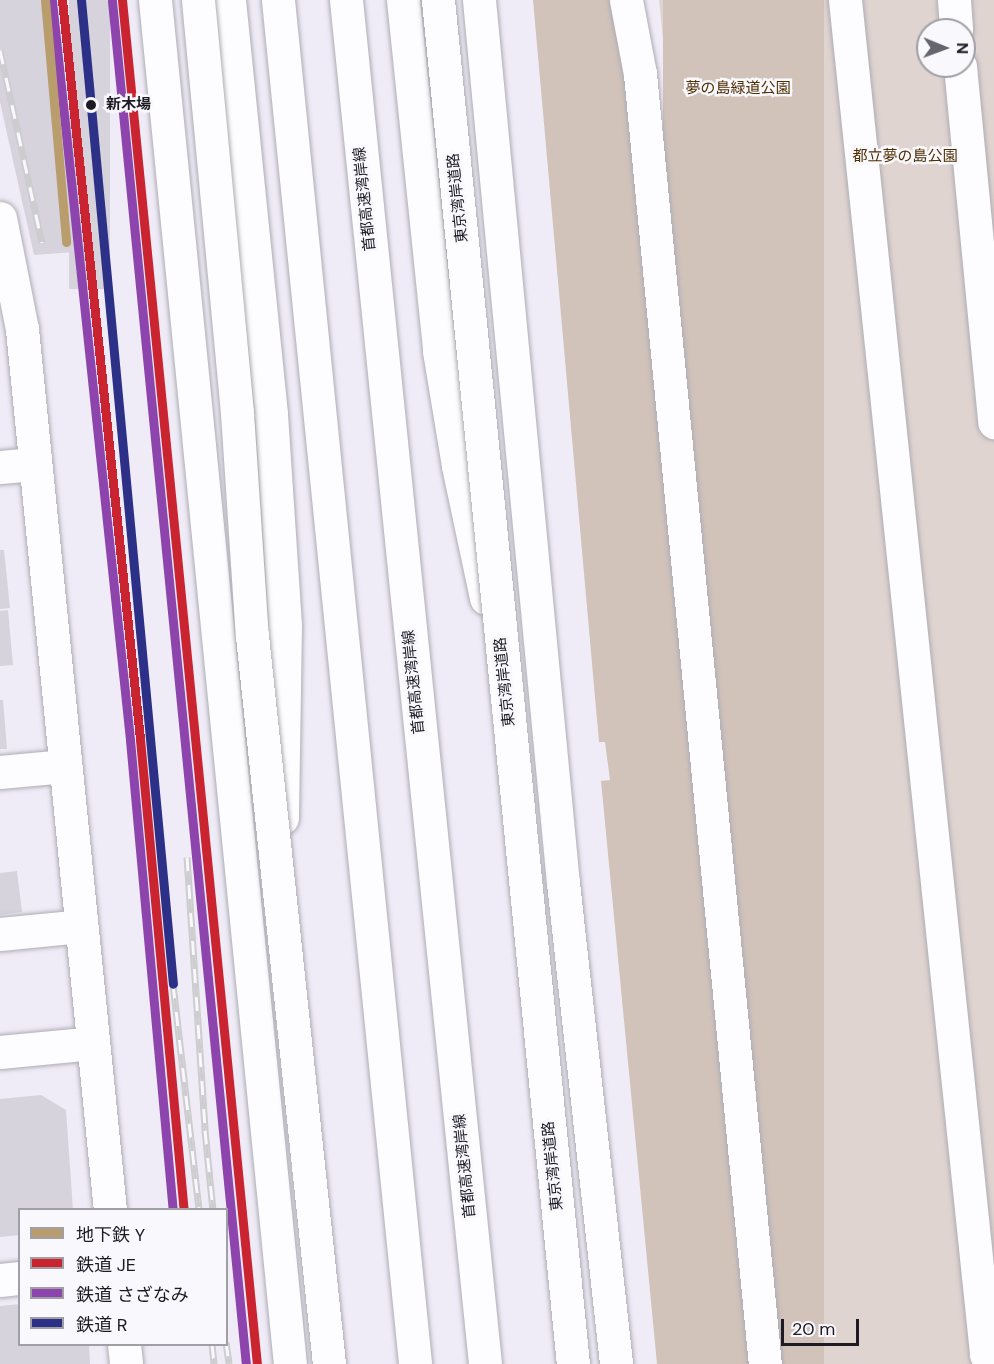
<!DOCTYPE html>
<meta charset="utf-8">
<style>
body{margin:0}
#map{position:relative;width:994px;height:1364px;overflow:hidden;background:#efecf7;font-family:"DM Sans","Noto Sans JP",sans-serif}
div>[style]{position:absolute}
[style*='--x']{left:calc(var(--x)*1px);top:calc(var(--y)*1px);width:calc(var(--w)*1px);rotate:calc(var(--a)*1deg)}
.green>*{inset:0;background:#dfd4cf}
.forest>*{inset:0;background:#d1c3ba;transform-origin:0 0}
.building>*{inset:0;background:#d6d3dd;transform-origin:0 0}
.roads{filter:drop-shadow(0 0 2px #aeacb4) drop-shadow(0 0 2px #aeacb4)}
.minor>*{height:33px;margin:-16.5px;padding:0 16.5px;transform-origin:16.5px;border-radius:16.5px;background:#fdfcfe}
.highway>*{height:33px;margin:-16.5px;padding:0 16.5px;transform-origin:16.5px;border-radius:16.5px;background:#fdfcfe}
.rail>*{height:7px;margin-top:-3.5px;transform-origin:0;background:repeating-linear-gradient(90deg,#f9f8fd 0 14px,#cdcdcf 0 28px);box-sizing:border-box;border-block:2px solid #cdcdcf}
.bridges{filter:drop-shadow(0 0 2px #aeacb4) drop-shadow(0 0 2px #aeacb4)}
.highway-bridge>*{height:33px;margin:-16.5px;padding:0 16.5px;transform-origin:16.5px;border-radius:16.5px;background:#fdfcfe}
.rail-1>*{height:9px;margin:-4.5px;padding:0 4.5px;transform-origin:4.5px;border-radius:4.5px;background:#c9242f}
.rail-2>*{height:9px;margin:-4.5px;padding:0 4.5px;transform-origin:4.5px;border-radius:4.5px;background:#8e44ad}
.rail-3>*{height:9px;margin:-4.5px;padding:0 4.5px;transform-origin:4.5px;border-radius:4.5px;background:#2d3087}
.metro-1>*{height:9px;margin:-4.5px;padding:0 4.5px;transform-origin:4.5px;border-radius:4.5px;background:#b99d6c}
.dots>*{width:16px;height:16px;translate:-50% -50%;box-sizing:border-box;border:3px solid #f9f8fd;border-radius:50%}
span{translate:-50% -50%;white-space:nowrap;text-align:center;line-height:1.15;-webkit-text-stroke:5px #f9f8fd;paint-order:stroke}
.park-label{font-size:15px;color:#4e2d00}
.stop-label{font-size:15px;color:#1d1a23;font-weight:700}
.left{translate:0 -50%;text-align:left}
.street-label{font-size:15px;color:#1d1a23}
.legend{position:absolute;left:18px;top:1208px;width:210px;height:138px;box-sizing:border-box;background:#f9f8fd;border:2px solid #a19fa6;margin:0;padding:8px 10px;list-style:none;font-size:18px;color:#1d1a23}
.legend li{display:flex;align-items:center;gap:12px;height:30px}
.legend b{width:30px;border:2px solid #a19fa6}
.north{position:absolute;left:916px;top:18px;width:60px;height:60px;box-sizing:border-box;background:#f9f8fd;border:2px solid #a19fa6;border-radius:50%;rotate:91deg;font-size:16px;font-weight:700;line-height:24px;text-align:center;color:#1d1a23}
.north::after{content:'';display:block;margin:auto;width:21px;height:27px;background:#66646d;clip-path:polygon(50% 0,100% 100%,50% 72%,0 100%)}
.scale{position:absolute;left:781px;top:1319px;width:78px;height:27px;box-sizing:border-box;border:3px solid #1d1a23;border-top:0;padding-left:8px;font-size:18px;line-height:21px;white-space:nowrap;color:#1d1a23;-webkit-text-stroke:4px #f9f8fd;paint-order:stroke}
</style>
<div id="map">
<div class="green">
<i style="clip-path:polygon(evenodd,659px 0,994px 0,994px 1364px,798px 1364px,659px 0,928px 30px,964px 30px,964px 66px,928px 66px,928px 30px)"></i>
</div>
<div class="forest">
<i style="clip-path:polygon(533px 0,629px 0,759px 1364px,657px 1364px,601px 781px,610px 780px,605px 742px,599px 742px)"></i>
<i style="left:663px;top:0;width:161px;height:1371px"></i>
</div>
<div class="building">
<i style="clip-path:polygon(0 0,51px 0,75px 252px,34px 255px,0 102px)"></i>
<i style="left:69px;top:0;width:41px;height:289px"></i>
<i style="clip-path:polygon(0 550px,4px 550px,10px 608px,0 609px)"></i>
<i style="clip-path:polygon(8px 610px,13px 665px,0 666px,0 611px)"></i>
<i style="clip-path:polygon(0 700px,3px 700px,7px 749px,0 749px)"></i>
<i style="clip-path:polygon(17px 871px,22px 912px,0 915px,0 873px)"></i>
<i style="clip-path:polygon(41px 1095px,66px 1110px,73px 1210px,20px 1210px,20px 1235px,0 1237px,0 1099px)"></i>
<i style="clip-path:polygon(20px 1304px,20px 1344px,89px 1344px,90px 1364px,0 1364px,0 1306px)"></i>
</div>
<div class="roads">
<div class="minor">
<i style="--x:626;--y:0;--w:75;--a:79.3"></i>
<i style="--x:640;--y:74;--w:1296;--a:84.47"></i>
<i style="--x:845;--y:0;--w:1361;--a:84.05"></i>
<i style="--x:986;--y:1354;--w:11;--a:68"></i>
<i style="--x:954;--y:0;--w:30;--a:86"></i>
<i style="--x:960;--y:66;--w:358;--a:84.5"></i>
<i style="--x:0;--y:218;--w:113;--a:78.8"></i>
<i style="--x:22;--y:329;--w:885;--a:84.3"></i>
<i style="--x:0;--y:467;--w:35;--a:-5"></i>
<i style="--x:0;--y:772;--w:65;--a:-5.3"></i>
<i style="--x:0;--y:934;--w:81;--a:-5.6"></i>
<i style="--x:0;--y:1052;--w:93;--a:-5.5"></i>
<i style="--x:0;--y:1280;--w:20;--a:-6"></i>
<i style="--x:124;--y:1344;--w:20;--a:84"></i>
</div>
<div class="highway">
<i style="--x:155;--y:0;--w:1371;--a:84.35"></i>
<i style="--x:229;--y:0;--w:416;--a:84.2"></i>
<i style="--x:271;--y:414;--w:211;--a:86.2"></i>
<i style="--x:285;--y:625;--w:193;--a:90.9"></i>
<i style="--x:278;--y:0;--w:1371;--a:84.26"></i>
<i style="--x:346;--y:0;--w:1371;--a:84.18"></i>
<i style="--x:403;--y:0;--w:353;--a:84.1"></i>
<i style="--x:439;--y:351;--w:117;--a:80.6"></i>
<i style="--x:458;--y:466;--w:135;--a:78"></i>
<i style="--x:479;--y:0;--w:887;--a:84.57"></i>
<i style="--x:563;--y:883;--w:484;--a:83.7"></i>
</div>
</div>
<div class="rail">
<i style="--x:0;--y:50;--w:197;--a:77.7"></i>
<i style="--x:187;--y:857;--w:274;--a:86.2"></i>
<i style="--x:205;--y:1130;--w:80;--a:84.3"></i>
<i style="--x:173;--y:984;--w:227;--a:83.4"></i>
<i style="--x:226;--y:1342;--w:22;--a:82"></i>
<i style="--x:212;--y:1344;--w:20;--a:84"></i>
</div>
<div class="bridges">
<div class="highway-bridge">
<i style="--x:198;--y:0;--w:415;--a:84.6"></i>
<i style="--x:237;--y:413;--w:224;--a:86.2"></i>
<i style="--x:252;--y:636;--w:732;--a:83.96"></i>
<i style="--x:438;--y:0;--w:1371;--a:84.35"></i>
</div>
</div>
<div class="rail-1">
<i style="--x:62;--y:0;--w:743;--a:83.97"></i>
<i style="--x:140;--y:739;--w:473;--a:84.7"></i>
<i style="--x:122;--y:0;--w:1371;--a:84.35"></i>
</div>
<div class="rail-2">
<i style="--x:52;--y:1;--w:743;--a:83.97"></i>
<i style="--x:130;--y:740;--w:472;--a:84.8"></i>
<i style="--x:112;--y:1;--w:1370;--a:84.39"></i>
</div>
<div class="rail-3">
<i style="--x:81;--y:0;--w:988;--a:84.66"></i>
</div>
<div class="metro-1">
<i style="--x:45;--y:0;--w:243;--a:85"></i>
</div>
<div class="dots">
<i style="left:91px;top:105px;background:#1d1a23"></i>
</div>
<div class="park-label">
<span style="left:738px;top:89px">夢の島緑道公園</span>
<span style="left:905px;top:157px">都立夢の島公園</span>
</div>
<div class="stop-label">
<span class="left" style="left:106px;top:105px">新木場</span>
</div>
<div class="street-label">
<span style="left:458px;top:198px;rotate:-96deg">東京湾岸道路</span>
<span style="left:365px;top:199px;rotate:-96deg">首都高速湾岸線</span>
<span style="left:414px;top:682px;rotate:-96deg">首都高速湾岸線</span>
<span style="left:505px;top:682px;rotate:-96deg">東京湾岸道路</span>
<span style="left:465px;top:1166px;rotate:-96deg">首都高速湾岸線</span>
<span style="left:553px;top:1166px;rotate:-96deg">東京湾岸道路</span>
</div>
<ul class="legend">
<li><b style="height:8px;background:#b99d6c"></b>地下鉄 Y</li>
<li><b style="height:8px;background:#c9242f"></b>鉄道 JE</li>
<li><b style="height:8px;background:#8e44ad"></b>鉄道 さざなみ</li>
<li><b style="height:8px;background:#2d3087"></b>鉄道 R</li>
</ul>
<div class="north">N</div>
<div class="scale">20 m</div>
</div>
